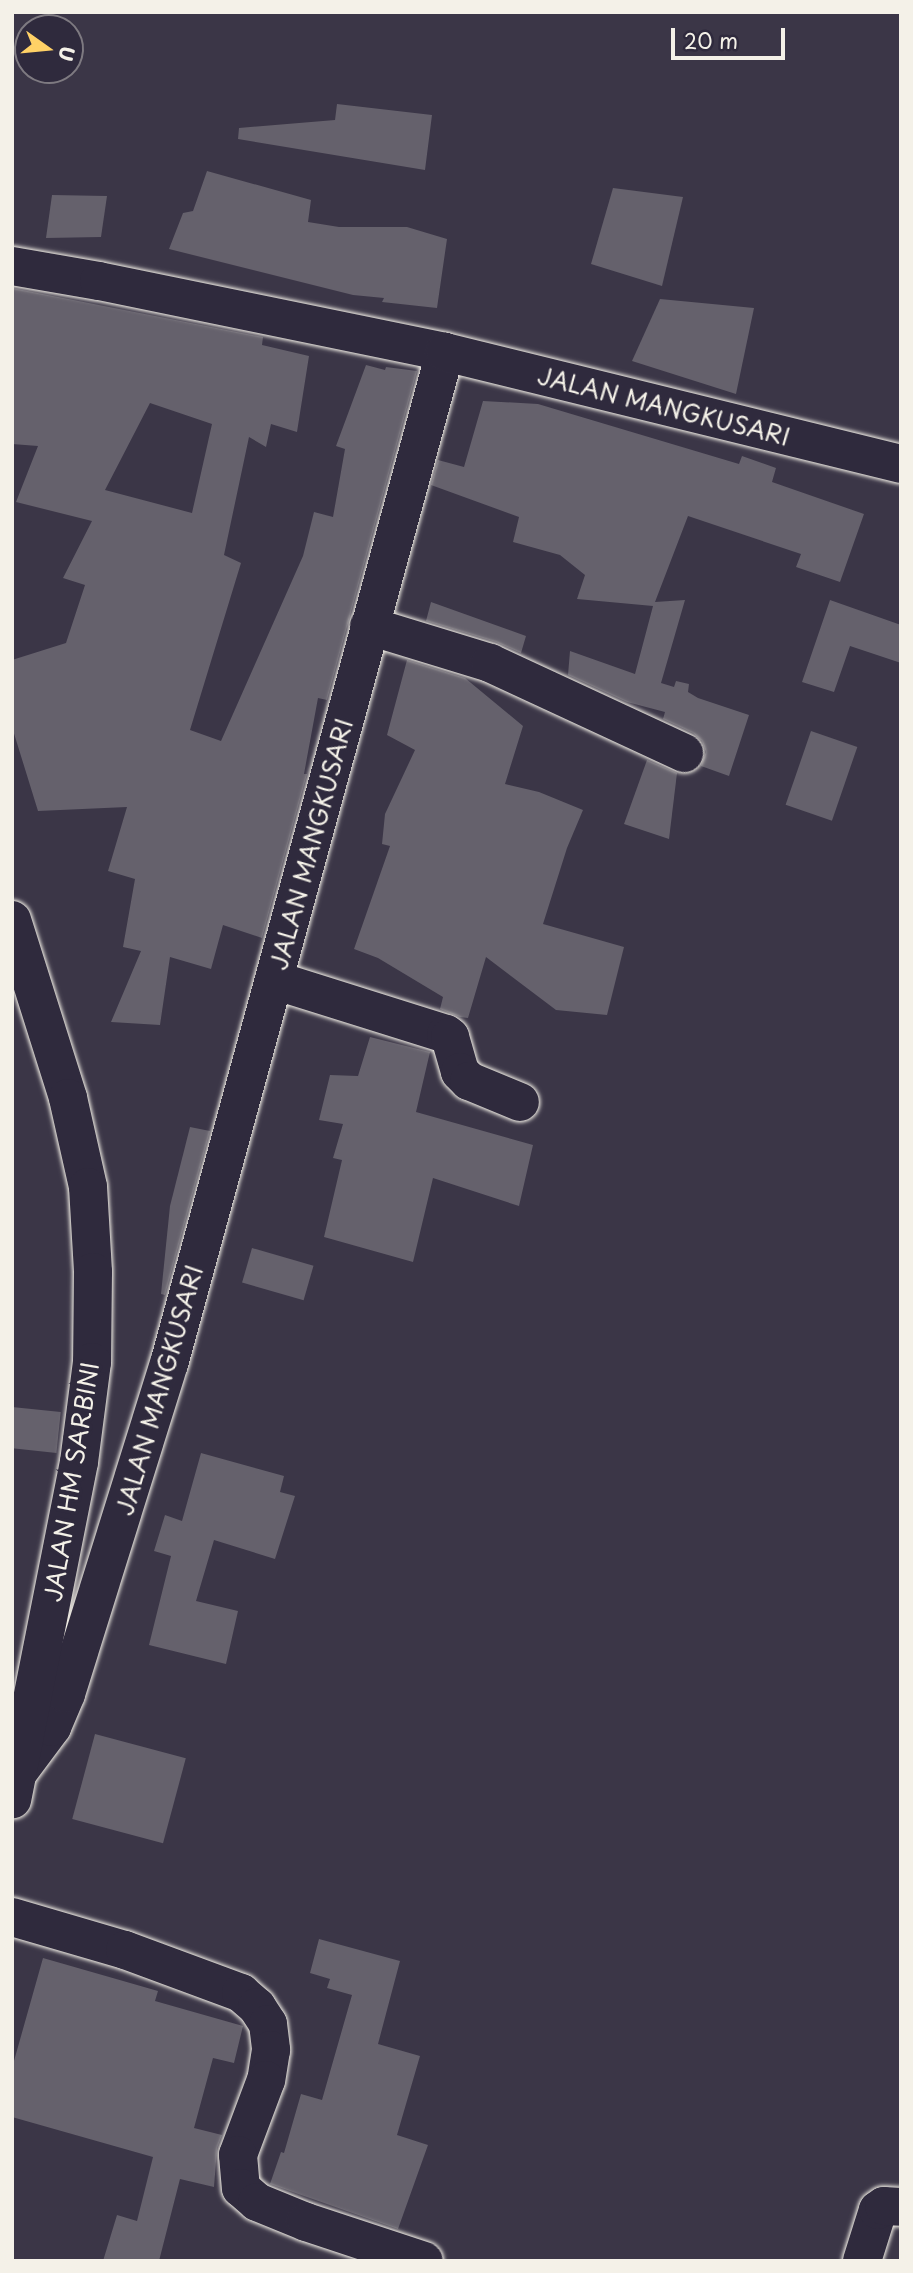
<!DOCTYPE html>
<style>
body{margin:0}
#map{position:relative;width:913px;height:2273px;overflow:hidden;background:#3b3647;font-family:"Playpen Sans",sans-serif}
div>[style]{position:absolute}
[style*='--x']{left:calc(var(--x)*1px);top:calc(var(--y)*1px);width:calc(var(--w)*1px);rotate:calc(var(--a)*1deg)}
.building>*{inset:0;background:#65616c;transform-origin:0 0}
.roads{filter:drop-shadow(0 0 2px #f4f1e8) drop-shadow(0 0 2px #f4f1e8)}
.minor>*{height:38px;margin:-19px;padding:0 19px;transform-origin:19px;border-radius:19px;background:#2f2a3d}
.tertiary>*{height:38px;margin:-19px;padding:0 19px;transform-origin:19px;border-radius:19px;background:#2f2a3d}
.secondary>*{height:38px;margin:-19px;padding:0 19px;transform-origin:19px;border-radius:19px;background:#2f2a3d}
span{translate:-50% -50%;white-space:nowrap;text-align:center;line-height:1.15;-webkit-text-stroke:7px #2f2a3d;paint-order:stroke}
.street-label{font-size:24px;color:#f4f1e8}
.frame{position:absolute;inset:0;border:14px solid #f4f1e8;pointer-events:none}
.north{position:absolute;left:14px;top:14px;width:70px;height:70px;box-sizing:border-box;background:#2f2a3d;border:2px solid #7e7a81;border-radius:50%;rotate:105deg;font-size:19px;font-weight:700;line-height:28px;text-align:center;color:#f4f1e8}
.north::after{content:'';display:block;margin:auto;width:24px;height:32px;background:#ffd166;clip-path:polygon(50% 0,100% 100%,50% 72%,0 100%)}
.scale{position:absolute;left:671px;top:28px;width:114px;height:32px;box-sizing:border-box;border:4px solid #f4f1e8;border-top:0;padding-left:9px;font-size:21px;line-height:24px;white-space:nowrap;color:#f4f1e8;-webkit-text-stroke:5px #2f2a3d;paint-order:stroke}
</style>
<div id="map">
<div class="building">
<i style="clip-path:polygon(337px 104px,432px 115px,425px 170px,238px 139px,239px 128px,335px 120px)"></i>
<i style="clip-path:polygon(207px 171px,311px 200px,308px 222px,339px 227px,407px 227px,447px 239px,437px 308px,382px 302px,384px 298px,353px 295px,169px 249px,183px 213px,193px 211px)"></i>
<i style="clip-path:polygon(613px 188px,683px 197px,662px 286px,591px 264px)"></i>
<i style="clip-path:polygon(52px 195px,107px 196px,101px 237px,46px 238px)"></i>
<i style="clip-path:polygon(evenodd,12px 288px,263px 337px,262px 345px,309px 356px,297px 432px,271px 424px,266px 447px,249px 437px,224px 555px,241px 563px,190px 730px,221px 741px,303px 556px,314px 512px,333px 517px,345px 449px,336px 446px,366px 365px,385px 370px,386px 367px,417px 371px,327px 700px,318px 698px,304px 774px,307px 774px,262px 938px,223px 925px,211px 969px,170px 957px,160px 1025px,111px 1022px,141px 951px,123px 947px,135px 879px,108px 871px,127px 807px,38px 811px,12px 727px,12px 660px,66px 643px,85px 585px,63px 578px,92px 521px,16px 502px,38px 446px,12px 444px,12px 288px,150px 403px,212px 424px,192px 513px,105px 490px,150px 403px)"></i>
<i style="clip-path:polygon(660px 299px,754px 308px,736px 394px,632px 361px)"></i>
<i style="clip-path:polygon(483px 401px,538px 404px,739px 464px,742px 456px,776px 468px,772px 482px,864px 514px,840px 582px,796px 567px,801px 554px,688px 516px,655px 602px,685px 600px,661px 683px,674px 687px,676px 681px,689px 684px,688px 692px,698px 698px,749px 715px,729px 776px,701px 766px,706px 752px,702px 741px,693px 733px,663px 719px,665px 712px,627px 702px,568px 675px,570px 651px,635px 674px,653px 606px,577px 599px,585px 575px,560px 555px,513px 542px,519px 517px,431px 485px,438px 460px,464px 467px)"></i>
<i style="clip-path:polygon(830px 600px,901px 625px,901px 663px,850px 646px,834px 692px,802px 682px)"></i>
<i style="clip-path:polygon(431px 602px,526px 636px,521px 653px,496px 642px,426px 621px)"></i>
<i style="clip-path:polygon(407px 660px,465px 678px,523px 726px,505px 784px,539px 792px,583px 810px,567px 848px,543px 924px,624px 947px,607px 1015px,556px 1010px,486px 957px,468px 1018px,460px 1017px,440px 1009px,443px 997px,378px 958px,354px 949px,390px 846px,382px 844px,385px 814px,415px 750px,387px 735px)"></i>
<i style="left:811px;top:731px;width:49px;height:78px;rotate:19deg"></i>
<i style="clip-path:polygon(647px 760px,677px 773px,669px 839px,624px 824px)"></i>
<i style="clip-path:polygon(370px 1037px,430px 1052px,416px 1112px,533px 1145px,519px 1206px,433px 1178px,413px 1262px,324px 1237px,342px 1160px,333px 1158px,343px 1124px,319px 1120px,330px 1075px,358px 1076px)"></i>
<i style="clip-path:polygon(190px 1127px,210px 1131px,165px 1295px,161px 1294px,170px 1206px)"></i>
<i style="left:252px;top:1248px;width:64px;height:36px;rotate:16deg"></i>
<i style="left:12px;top:1407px;width:49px;height:41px;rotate:6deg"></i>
<i style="clip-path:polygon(201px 1453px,284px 1476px,280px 1492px,295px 1496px,275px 1559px,214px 1540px,196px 1601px,238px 1611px,226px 1664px,149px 1645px,171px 1556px,154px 1551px,165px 1515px,182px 1521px)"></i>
<i style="left:95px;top:1734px;width:94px;height:88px;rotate:15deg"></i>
<i style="clip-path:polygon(319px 1939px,400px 1961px,378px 2044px,420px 2056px,397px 2135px,428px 2145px,398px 2229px,270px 2184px,281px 2152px,284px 2153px,301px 2094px,322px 2100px,352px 1995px,327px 1988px,330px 1979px,310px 1973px)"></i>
<i style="clip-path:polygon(43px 1958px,158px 1991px,155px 2001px,243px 2026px,234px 2063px,213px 2058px,194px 2128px,222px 2135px,217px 2148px,214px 2187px,180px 2179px,159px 2261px,103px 2261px,117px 2215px,137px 2221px,153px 2157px,12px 2117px,12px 2068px)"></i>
</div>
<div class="roads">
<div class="minor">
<i style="--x:12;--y:266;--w:88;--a:9.8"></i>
<i style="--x:99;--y:281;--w:353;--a:11.6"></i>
<i style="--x:369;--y:626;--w:127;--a:17"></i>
<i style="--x:490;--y:663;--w:214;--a:24.9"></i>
<i style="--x:274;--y:980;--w:180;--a:17.4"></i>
<i style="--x:446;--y:1034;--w:5;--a:37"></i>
<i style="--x:450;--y:1037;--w:36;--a:74"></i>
<i style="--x:460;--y:1072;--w:13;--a:45"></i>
<i style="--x:469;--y:1081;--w:55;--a:22.4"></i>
<i style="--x:12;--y:1917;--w:118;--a:16.3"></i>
<i style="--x:125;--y:1950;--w:124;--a:20.3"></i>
<i style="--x:241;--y:1993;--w:21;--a:41"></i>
<i style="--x:257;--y:2007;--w:20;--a:57"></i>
<i style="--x:268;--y:2024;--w:26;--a:83"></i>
<i style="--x:271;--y:2050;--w:30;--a:99"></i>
<i style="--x:266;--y:2080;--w:80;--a:110.5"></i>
<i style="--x:238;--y:2155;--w:33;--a:85"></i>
<i style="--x:241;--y:2188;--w:21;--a:41"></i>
<i style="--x:257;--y:2202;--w:53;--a:22.2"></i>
<i style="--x:306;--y:2222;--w:124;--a:18.3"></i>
<i style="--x:862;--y:2261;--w:53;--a:-72.6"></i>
<i style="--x:878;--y:2210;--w:7;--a:-34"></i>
<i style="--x:884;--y:2206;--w:17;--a:3"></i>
</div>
<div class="tertiary">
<i style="--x:17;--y:1774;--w:59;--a:-53.3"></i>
<i style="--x:52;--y:1727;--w:36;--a:-67"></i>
<i style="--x:66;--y:1694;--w:346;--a:-72.7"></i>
<i style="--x:169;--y:1364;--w:1049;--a:-74.74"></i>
<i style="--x:445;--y:352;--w:470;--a:13.8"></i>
</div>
<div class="secondary">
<i style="--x:12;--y:920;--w:187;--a:72.5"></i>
<i style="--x:68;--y:1098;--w:91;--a:77.3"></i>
<i style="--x:88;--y:1187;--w:85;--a:86.6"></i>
<i style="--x:93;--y:1272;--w:90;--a:90.6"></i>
<i style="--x:92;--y:1362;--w:101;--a:97.4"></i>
<i style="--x:79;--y:1462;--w:344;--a:101.2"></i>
</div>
</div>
<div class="street-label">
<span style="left:664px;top:406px;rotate:14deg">JALAN MANGKUSARI</span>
<span style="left:311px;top:844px;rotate:-75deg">JALAN MANGKUSARI</span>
<span style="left:159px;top:1390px;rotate:-74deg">JALAN MANGKUSARI</span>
<span style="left:71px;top:1482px;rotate:-81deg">JALAN HM SARBINI</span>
</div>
<div class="frame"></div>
<div class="north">U</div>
<div class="scale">20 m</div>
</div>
